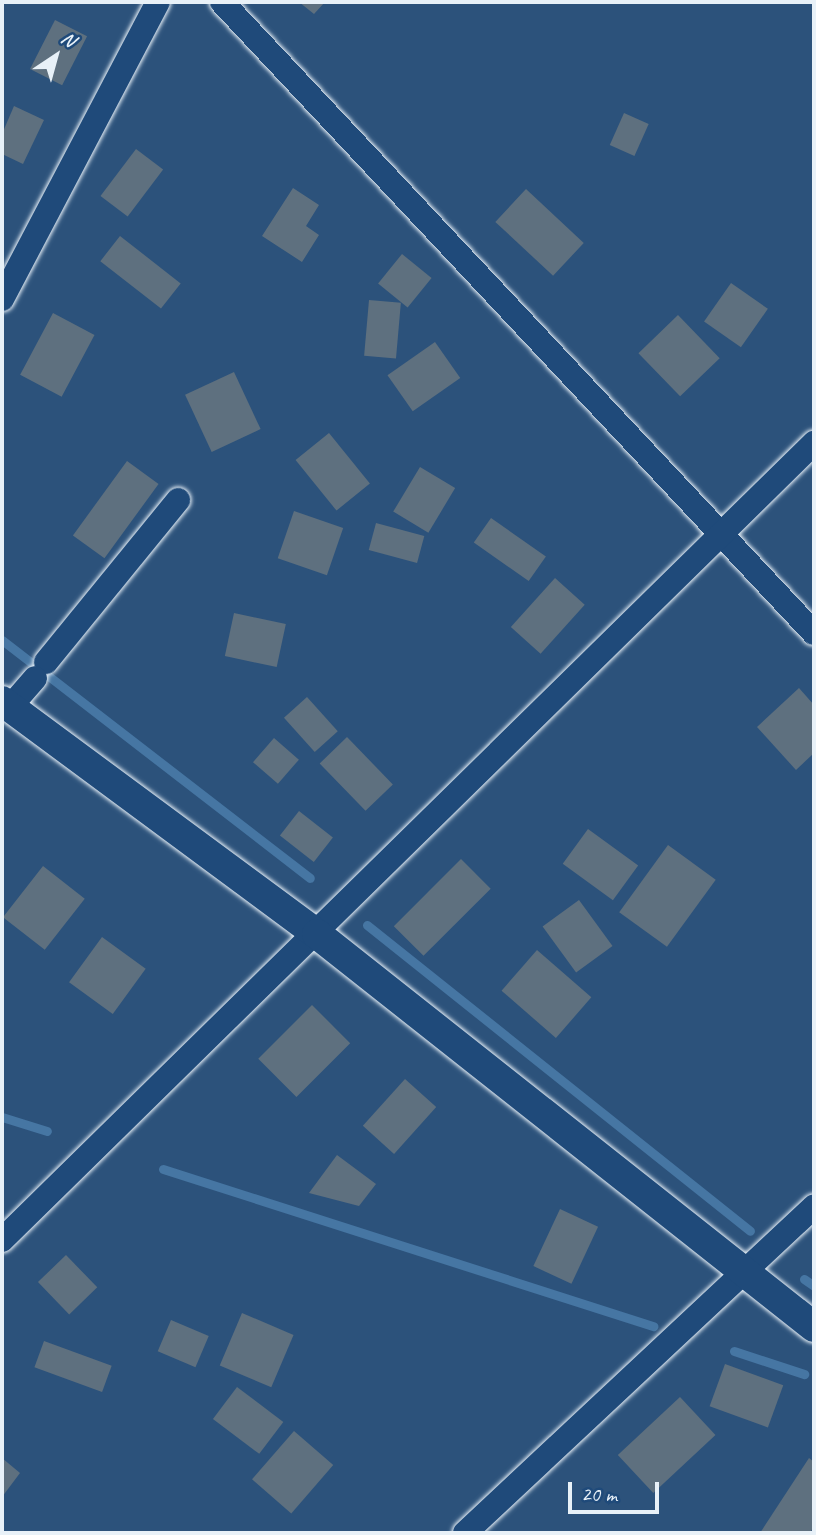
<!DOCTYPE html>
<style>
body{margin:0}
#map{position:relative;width:816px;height:1535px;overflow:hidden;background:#2c527b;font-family:Caveat,sans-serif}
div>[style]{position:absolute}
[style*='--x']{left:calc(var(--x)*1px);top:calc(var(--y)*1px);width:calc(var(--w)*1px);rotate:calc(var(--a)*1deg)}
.stream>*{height:9px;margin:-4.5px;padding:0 4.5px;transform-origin:4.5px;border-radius:4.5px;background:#4676a3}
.building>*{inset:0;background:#5e707f;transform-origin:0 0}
.roads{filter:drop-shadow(0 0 2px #e8f1f8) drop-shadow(0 0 2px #e8f1f8)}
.minor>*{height:24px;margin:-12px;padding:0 12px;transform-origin:12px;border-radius:12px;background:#1f4a7a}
.tertiary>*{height:30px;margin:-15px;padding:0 15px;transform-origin:15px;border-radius:15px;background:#1f4a7a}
span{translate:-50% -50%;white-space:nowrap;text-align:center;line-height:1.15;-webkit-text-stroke:6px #1f4a7a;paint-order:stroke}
.frame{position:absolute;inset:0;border:4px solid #e8f1f8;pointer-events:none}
.north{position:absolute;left:21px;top:21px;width:70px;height:70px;-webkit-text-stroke:5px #1f4a7a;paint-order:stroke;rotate:36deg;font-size:19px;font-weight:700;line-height:28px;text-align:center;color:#e8f1f8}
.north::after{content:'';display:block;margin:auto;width:24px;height:32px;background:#e8f1f8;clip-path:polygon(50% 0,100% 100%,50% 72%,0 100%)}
.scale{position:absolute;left:568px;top:1482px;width:91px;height:32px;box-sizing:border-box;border:4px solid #e8f1f8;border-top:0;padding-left:9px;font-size:21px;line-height:24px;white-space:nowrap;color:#e8f1f8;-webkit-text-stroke:5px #1f4a7a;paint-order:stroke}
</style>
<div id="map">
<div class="stream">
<i style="--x:2;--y:640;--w:389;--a:37.7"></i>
<i style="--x:367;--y:925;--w:490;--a:38.6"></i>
<i style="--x:2;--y:1117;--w:47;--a:17.3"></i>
<i style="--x:163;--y:1169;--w:515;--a:17.77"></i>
<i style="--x:804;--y:1279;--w:12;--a:35"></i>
<i style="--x:734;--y:1351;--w:74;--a:18.2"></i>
</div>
<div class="building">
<i style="clip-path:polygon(299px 2px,325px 2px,314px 14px)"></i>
<i style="left:55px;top:20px;width:36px;height:55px;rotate:27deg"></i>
<i style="clip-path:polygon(14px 106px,44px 120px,23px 164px,2px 154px,2px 134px)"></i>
<i style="left:624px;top:113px;width:27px;height:35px;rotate:24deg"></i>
<i style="left:136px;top:149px;width:34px;height:59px;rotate:37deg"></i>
<i style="clip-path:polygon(293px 188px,319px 205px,306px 226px,319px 235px,302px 262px,262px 236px)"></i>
<i style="left:526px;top:189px;width:79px;height:45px;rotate:43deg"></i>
<i style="left:120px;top:236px;width:77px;height:32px;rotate:38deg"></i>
<i style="left:402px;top:254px;width:38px;height:38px;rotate:39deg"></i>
<i style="left:731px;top:283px;width:45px;height:47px;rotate:35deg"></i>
<i style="left:369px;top:300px;width:32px;height:56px;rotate:5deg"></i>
<i style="left:53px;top:313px;width:47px;height:70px;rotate:28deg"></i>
<i style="left:678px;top:315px;width:60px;height:55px;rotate:46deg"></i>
<i style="left:435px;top:342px;width:44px;height:58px;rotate:55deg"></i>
<i style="left:234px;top:372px;width:63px;height:54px;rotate:65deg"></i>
<i style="left:329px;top:433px;width:65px;height:43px;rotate:51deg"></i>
<i style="left:127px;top:461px;width:39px;height:92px;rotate:36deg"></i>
<i style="left:420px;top:467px;width:41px;height:52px;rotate:31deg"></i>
<i style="left:294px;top:511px;width:52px;height:50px;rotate:19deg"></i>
<i style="left:491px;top:518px;width:67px;height:30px;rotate:35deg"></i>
<i style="left:376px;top:523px;width:50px;height:28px;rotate:15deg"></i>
<i style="left:555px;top:578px;width:40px;height:66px;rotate:42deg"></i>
<i style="left:234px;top:613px;width:53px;height:44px;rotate:12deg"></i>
<i style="clip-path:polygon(799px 688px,814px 705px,814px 753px,796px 770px,757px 727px)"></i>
<i style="left:307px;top:697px;width:46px;height:31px;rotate:48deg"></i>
<i style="left:347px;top:737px;width:66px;height:38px;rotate:46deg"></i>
<i style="left:274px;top:738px;width:33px;height:32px;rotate:41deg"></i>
<i style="left:299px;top:811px;width:43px;height:31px;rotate:38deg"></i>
<i style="left:588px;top:829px;width:62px;height:43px;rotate:36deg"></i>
<i style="left:668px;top:845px;width:59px;height:83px;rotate:36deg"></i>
<i style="left:461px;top:859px;width:42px;height:95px;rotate:45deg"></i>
<i style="left:43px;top:866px;width:53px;height:65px;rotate:38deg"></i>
<i style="left:579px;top:900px;width:57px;height:45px;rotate:54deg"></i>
<i style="left:102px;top:937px;width:54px;height:56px;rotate:36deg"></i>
<i style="left:537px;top:950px;width:72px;height:54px;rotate:41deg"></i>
<i style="left:312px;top:1005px;width:54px;height:76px;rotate:45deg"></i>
<i style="left:405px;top:1079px;width:42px;height:63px;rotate:42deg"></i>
<i style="clip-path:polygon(337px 1155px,376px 1184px,359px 1206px,309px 1193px)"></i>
<i style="left:560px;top:1209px;width:42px;height:63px;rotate:25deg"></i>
<i style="left:66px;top:1255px;width:45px;height:39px;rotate:46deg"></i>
<i style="left:242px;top:1313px;width:56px;height:57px;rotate:23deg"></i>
<i style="left:171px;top:1320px;width:41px;height:34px;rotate:23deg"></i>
<i style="left:44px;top:1341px;width:72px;height:28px;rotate:20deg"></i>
<i style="left:725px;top:1364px;width:62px;height:45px;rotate:20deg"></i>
<i style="left:237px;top:1387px;width:58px;height:40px;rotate:37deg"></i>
<i style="left:680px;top:1397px;width:52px;height:85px;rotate:47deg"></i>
<i style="left:294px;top:1431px;width:52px;height:64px;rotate:41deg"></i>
<i style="clip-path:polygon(2px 1458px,20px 1473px,2px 1497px)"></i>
<i style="clip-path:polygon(809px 1458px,814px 1462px,814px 1526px,810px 1533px,760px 1533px)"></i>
</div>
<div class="roads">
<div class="minor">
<i style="--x:222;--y:2;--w:865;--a:46.83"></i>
<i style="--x:2;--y:299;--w:335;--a:-62.3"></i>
<i style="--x:46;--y:662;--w:209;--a:-50.8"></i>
<i style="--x:10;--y:707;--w:38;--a:-49"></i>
<i style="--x:2;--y:1240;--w:1138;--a:-44.47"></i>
<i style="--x:465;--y:1533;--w:478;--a:-43.1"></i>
</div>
<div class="tertiary">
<i style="--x:2;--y:701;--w:392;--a:36.5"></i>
<i style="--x:317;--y:934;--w:634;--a:38.33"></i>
</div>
</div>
<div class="frame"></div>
<div class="north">N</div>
<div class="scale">20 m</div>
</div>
